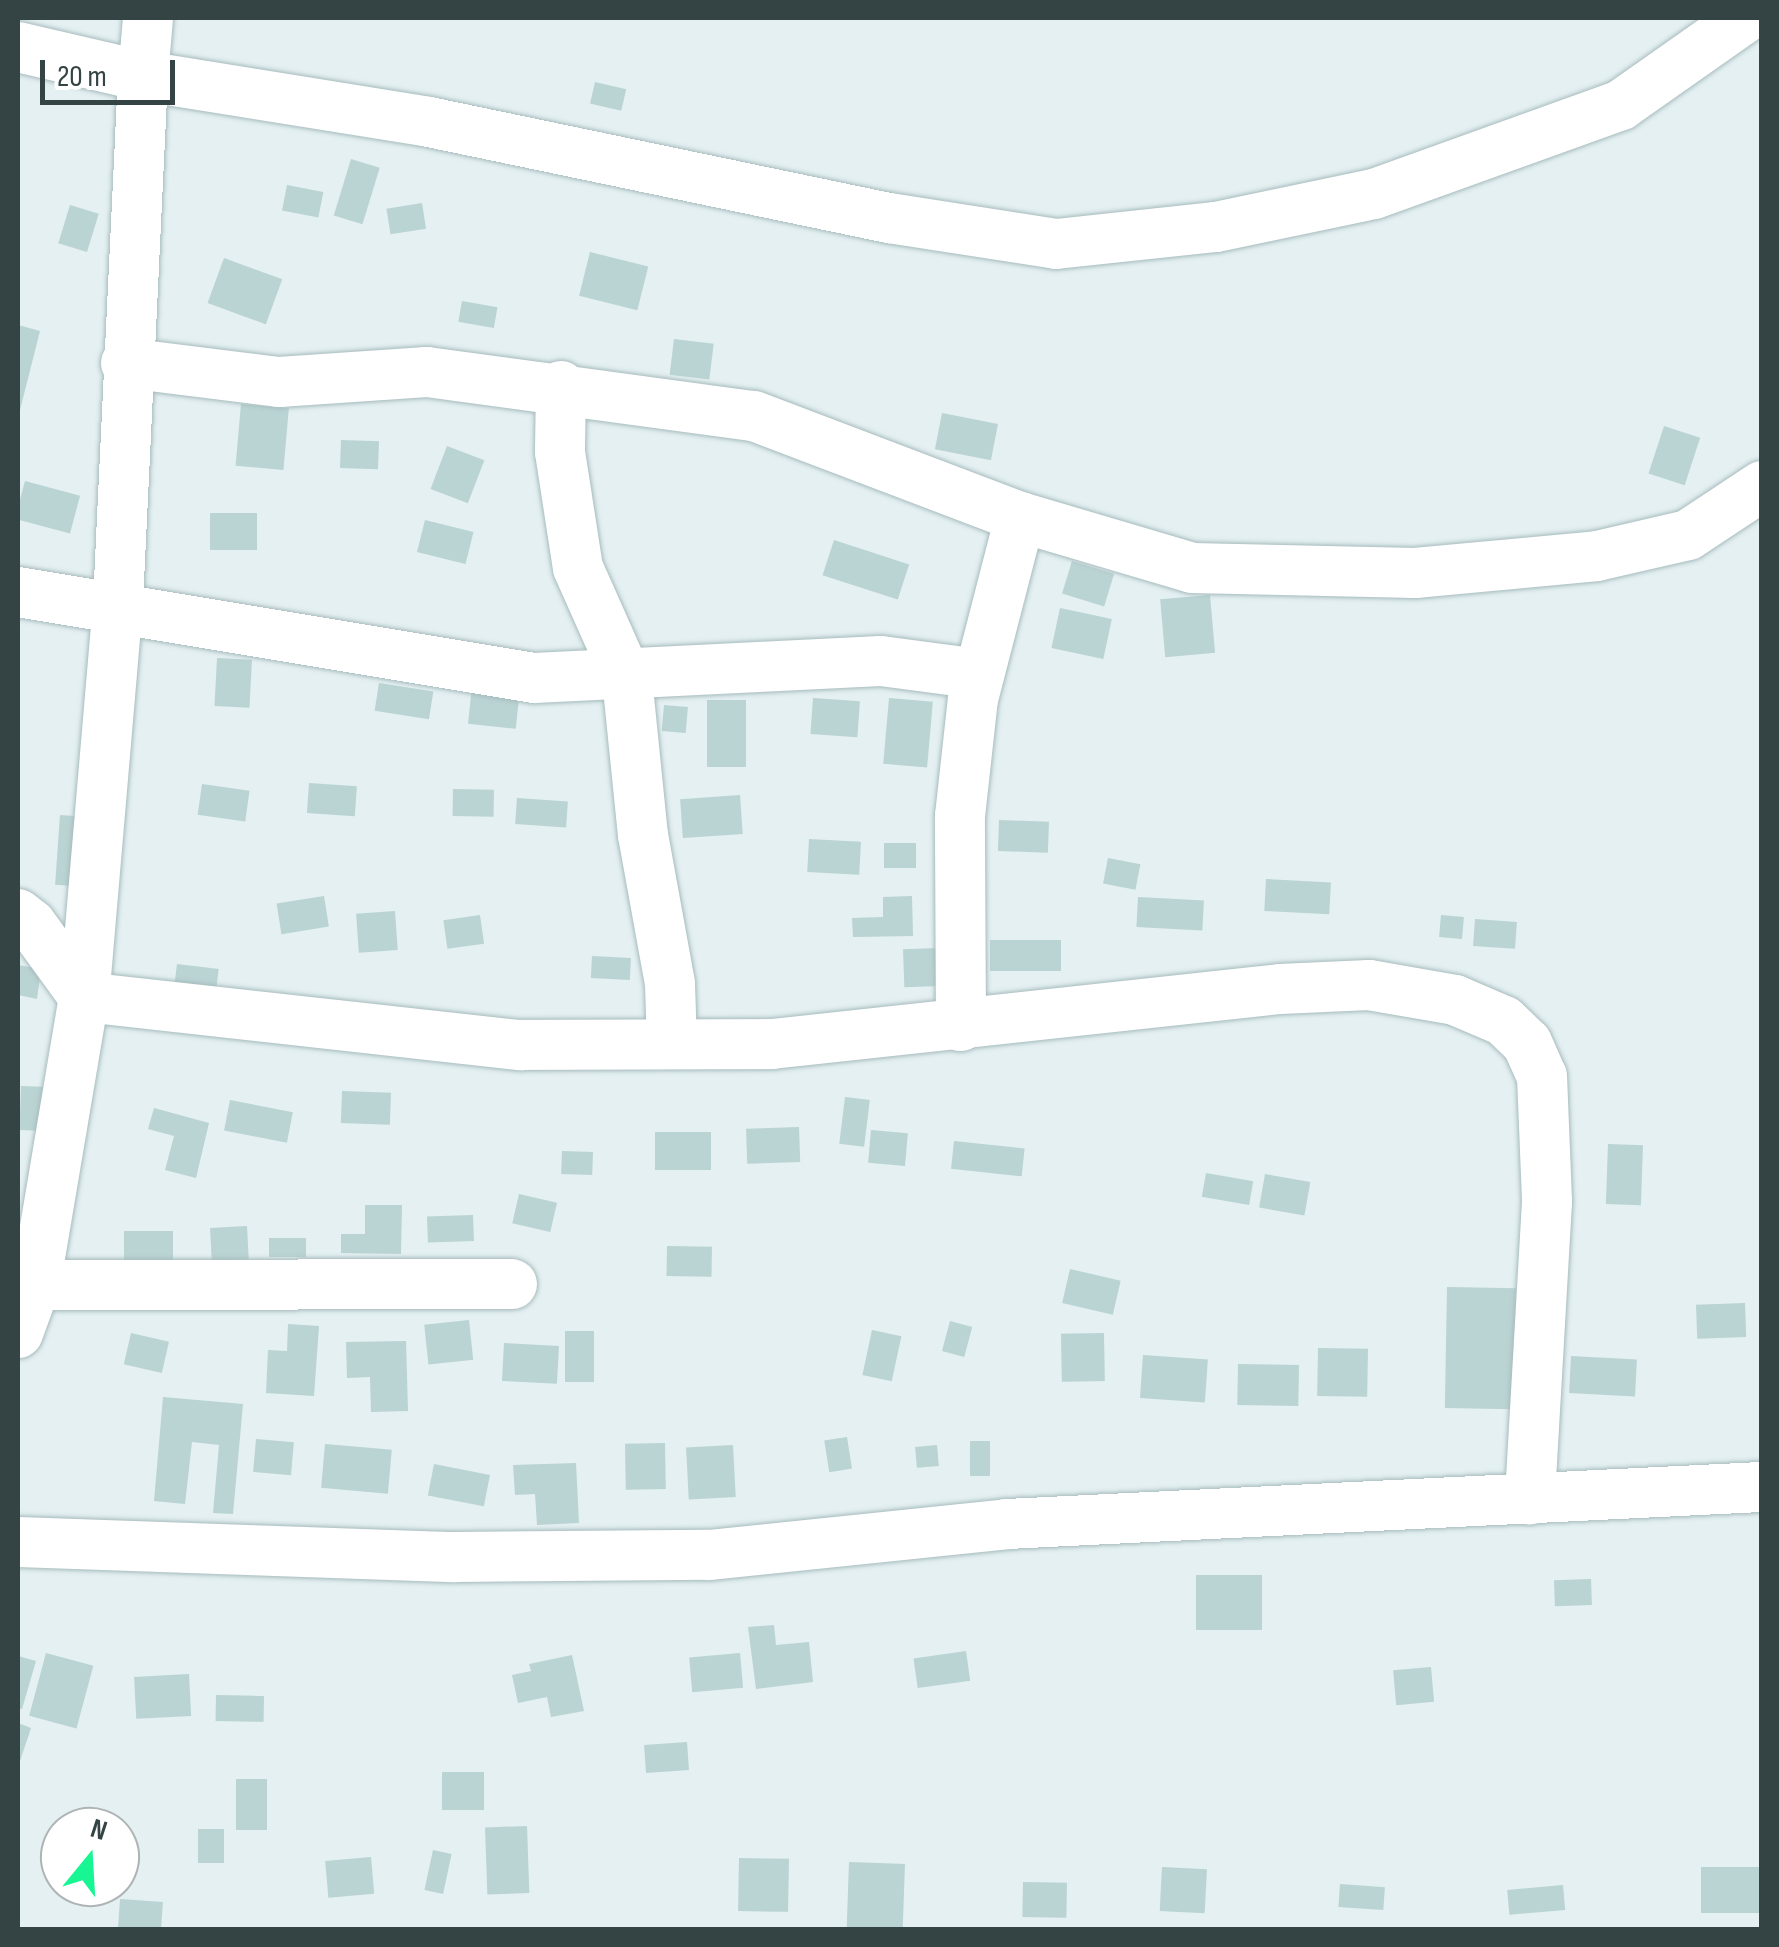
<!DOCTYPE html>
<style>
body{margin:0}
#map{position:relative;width:1779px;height:1947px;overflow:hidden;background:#e4f0f2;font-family:"Sofia Sans Condensed",sans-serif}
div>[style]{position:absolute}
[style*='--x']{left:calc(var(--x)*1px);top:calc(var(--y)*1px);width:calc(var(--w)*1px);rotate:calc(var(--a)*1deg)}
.building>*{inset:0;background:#bad3d3;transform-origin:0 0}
.roads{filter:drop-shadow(0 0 2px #a7bbbd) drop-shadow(0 0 2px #a7bbbd)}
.minor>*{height:50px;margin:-25px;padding:0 25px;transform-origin:25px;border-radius:25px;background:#fff}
span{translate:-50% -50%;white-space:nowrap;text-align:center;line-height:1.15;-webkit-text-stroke:8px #fff;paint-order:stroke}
.frame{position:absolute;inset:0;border:20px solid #344444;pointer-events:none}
.north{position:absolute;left:40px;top:1807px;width:100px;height:100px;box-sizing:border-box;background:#fff;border:2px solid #aeb4b4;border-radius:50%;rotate:18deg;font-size:28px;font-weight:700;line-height:40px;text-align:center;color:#344444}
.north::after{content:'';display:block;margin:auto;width:35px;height:45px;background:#17f692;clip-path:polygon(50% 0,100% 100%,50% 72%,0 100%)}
.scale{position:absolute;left:40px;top:60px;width:135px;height:45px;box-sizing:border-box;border:5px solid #344444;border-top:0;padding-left:12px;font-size:30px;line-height:35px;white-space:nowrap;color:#344444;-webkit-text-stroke:8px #fff;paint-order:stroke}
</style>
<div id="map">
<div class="building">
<i style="left:595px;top:82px;width:32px;height:22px;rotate:13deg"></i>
<i style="left:351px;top:159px;width:30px;height:59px;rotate:17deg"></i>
<i style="left:287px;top:185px;width:37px;height:26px;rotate:11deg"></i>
<i style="left:422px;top:203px;width:26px;height:36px;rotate:81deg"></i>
<i style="left:70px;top:205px;width:30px;height:40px;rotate:17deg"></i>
<i style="left:590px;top:252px;width:60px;height:45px;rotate:14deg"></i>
<i style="left:224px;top:258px;width:62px;height:48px;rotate:20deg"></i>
<i style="left:462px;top:301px;width:36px;height:21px;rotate:10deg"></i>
<i style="clip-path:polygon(18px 325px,40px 331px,19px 414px,18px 413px)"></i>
<i style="left:674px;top:339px;width:40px;height:36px;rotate:7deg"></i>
<i style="left:241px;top:404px;width:48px;height:62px;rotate:5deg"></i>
<i style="left:942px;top:413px;width:57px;height:37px;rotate:11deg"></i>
<i style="left:1664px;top:426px;width:38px;height:50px;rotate:18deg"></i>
<i style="left:341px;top:440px;width:38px;height:28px;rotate:2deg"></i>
<i style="left:447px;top:446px;width:40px;height:46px;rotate:21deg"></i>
<i style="left:25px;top:481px;width:57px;height:39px;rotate:15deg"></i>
<i style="left:210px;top:513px;width:47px;height:37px"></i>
<i style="left:425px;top:520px;width:50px;height:33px;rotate:14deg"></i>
<i style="left:834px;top:540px;width:79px;height:37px;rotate:18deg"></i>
<i style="left:1072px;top:561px;width:44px;height:34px;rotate:17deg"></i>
<i style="left:1210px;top:595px;width:58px;height:50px;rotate:85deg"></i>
<i style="left:1060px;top:608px;width:53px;height:41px;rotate:12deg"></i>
<i style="left:217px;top:658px;width:35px;height:48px;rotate:3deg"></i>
<i style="left:379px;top:683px;width:55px;height:28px;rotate:9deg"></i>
<i style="left:472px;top:686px;width:48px;height:38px;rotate:6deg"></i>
<i style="left:813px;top:698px;width:47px;height:36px;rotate:4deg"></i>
<i style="left:889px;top:698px;width:44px;height:66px;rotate:5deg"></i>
<i style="left:707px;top:700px;width:39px;height:67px"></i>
<i style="left:664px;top:705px;width:24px;height:26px;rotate:5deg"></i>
<i style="left:309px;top:783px;width:48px;height:30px;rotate:4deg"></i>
<i style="left:202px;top:784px;width:48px;height:31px;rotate:8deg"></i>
<i style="left:453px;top:789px;width:41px;height:27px;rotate:1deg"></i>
<i style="left:740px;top:795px;width:39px;height:60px;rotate:86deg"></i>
<i style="left:517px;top:798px;width:51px;height:26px;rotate:4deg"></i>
<i style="left:60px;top:815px;width:29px;height:70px;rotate:4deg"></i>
<i style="left:999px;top:820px;width:50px;height:31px;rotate:2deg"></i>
<i style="left:809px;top:839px;width:52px;height:33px;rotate:3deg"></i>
<i style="left:884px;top:843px;width:32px;height:25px"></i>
<i style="left:1108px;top:858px;width:33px;height:26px;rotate:11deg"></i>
<i style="left:1266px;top:879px;width:65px;height:32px;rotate:3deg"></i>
<i style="left:324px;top:896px;width:31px;height:48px;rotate:81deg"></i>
<i style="clip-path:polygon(912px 896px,913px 936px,853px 937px,852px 918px,883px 917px,883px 897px)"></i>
<i style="left:1138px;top:897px;width:66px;height:30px;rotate:3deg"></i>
<i style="left:395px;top:911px;width:39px;height:39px;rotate:86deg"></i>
<i style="left:480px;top:915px;width:29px;height:37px;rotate:82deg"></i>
<i style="left:1441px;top:915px;width:23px;height:22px;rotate:5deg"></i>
<i style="left:1475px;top:919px;width:42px;height:27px;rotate:4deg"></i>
<i style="left:1061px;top:940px;width:31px;height:71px;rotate:90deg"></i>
<i style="left:939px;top:948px;width:38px;height:36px;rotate:88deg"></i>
<i style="left:592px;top:956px;width:39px;height:22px;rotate:3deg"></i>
<i style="left:177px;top:964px;width:42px;height:29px;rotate:7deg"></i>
<i style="clip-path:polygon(18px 965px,41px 969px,37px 999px,18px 995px)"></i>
<i style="left:21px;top:1086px;width:35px;height:44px;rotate:2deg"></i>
<i style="left:342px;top:1091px;width:49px;height:32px;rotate:2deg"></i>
<i style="left:845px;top:1097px;width:25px;height:47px;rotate:7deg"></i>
<i style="left:230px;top:1100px;width:64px;height:31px;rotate:11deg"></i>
<i style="clip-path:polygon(154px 1108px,209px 1123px,196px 1178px,165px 1170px,174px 1136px,148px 1129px)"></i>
<i style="left:799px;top:1127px;width:35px;height:53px;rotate:88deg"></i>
<i style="left:871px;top:1130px;width:37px;height:33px;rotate:5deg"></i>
<i style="left:655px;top:1132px;width:56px;height:38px"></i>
<i style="left:954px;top:1141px;width:71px;height:28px;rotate:6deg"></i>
<i style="left:1608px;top:1144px;width:35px;height:60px;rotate:2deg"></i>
<i style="left:562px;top:1151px;width:31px;height:23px;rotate:2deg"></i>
<i style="left:1206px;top:1173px;width:48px;height:24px;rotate:10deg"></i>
<i style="left:1265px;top:1174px;width:46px;height:34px;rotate:10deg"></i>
<i style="left:519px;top:1194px;width:39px;height:30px;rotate:13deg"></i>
<i style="clip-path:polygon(365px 1205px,402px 1205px,401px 1254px,341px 1253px,341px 1234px,365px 1234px)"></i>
<i style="left:473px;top:1215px;width:26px;height:46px;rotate:88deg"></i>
<i style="left:247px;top:1226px;width:33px;height:37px;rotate:87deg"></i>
<i style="left:173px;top:1231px;width:35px;height:49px;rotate:90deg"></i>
<i style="left:269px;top:1238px;width:37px;height:19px"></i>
<i style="left:667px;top:1246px;width:45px;height:30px;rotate:1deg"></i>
<i style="left:1070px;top:1269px;width:52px;height:35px;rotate:13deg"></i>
<i style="left:1447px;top:1287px;width:69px;height:121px;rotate:1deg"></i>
<i style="left:1745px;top:1303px;width:34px;height:49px;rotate:88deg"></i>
<i style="left:469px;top:1320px;width:40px;height:45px;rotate:84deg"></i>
<i style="left:950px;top:1321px;width:23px;height:31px;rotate:15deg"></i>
<i style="clip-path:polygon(288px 1324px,319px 1326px,314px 1396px,266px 1393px,268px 1350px,287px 1351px)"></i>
<i style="left:872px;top:1330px;width:30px;height:46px;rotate:12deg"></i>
<i style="left:565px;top:1331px;width:29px;height:51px"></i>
<i style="left:131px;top:1333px;width:39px;height:32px;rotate:13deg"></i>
<i style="left:1104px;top:1333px;width:48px;height:43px;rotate:89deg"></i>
<i style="clip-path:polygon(406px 1341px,408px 1411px,371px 1412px,370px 1377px,347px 1378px,346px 1342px)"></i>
<i style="left:504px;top:1343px;width:55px;height:38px;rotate:3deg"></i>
<i style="left:1318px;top:1348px;width:50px;height:48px;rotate:1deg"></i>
<i style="left:1143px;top:1355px;width:65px;height:43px;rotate:4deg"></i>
<i style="left:1571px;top:1356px;width:66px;height:37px;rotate:3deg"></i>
<i style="left:1238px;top:1364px;width:61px;height:41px;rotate:1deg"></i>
<i style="clip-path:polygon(163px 1397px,243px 1404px,233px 1514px,213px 1513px,219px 1445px,192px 1442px,185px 1504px,154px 1501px)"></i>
<i style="left:847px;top:1437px;width:32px;height:23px;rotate:81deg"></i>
<i style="left:256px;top:1439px;width:38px;height:33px;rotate:5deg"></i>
<i style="left:970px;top:1441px;width:20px;height:35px"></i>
<i style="left:665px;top:1443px;width:46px;height:40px;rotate:89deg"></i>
<i style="left:325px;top:1444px;width:67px;height:44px;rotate:5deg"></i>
<i style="left:733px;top:1445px;width:52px;height:47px;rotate:87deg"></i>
<i style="left:937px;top:1445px;width:21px;height:22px;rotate:85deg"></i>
<i style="clip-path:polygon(576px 1463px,579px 1523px,537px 1525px,535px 1494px,515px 1495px,513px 1465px)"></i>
<i style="left:434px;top:1464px;width:57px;height:32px;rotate:11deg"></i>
<i style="left:1196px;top:1575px;width:66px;height:55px"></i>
<i style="left:1591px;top:1579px;width:26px;height:37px;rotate:88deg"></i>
<i style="clip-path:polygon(774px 1625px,776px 1645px,809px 1642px,813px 1682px,756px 1689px,748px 1627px)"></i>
<i style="left:966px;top:1651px;width:30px;height:53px;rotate:82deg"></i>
<i style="left:46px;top:1653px;width:49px;height:65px;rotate:15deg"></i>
<i style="left:740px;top:1653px;width:35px;height:51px;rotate:85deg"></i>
<i style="clip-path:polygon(572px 1655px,584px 1711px,551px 1717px,547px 1697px,518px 1703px,512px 1675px,531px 1671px,529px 1664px)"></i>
<i style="clip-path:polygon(18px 1656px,36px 1661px,22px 1709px,18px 1708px)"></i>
<i style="left:1431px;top:1667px;width:35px;height:38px;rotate:85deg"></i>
<i style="left:189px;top:1674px;width:42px;height:55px;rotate:87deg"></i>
<i style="left:216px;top:1695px;width:48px;height:26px;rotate:1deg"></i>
<i style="clip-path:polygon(18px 1723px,31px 1728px,18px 1767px)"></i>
<i style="left:687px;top:1742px;width:28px;height:43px;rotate:86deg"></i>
<i style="left:442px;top:1772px;width:42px;height:38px"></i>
<i style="left:236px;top:1779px;width:31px;height:51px"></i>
<i style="left:527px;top:1826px;width:67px;height:42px;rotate:88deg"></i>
<i style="left:198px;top:1829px;width:26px;height:34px"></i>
<i style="left:433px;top:1850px;width:19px;height:41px;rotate:12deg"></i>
<i style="left:371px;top:1857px;width:37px;height:46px;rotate:85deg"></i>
<i style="left:739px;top:1858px;width:50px;height:53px;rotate:1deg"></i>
<i style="left:849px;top:1862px;width:56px;height:68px;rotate:2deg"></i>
<i style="left:1162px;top:1867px;width:45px;height:44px;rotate:3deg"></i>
<i style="left:1762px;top:1867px;width:46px;height:61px;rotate:90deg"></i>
<i style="left:1023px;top:1882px;width:44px;height:35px;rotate:1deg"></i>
<i style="left:1340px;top:1884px;width:45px;height:23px;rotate:4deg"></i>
<i style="left:1563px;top:1885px;width:25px;height:56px;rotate:85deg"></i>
<i style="left:120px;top:1899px;width:43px;height:31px;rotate:4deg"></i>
</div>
<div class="roads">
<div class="minor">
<i style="--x:148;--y:18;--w:58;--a:94.9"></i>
<i style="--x:143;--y:76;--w:290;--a:9.1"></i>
<i style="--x:429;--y:122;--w:470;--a:11.8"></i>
<i style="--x:889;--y:218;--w:169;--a:8.8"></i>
<i style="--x:1056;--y:244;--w:161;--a:-6.1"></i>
<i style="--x:1216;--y:227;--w:161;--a:-11.8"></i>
<i style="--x:1374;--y:194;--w:263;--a:-19.8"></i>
<i style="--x:1621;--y:105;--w:151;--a:-35.1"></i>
<i style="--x:18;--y:47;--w:128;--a:13.1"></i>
<i style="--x:143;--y:76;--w:528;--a:92.72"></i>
<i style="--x:118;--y:603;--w:395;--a:94.9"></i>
<i style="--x:84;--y:997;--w:293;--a:99.6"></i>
<i style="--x:35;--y:1286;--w:50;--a:109.9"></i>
<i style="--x:126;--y:363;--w:154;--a:7.1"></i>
<i style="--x:279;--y:382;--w:148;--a:-3.9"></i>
<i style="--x:427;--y:372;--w:330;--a:7.7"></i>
<i style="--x:754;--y:416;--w:285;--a:20.8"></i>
<i style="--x:1020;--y:517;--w:179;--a:16.5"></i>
<i style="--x:1192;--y:568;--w:223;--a:1.3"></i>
<i style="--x:1415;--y:573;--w:183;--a:-5.3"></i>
<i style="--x:1597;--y:556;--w:93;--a:-13"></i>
<i style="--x:1688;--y:535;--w:89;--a:-33.5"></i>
<i style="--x:561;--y:386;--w:66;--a:90.9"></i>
<i style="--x:560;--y:452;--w:117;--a:81.2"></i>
<i style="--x:578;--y:568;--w:120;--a:66"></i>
<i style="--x:627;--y:678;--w:158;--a:84.2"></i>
<i style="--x:643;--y:835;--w:151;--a:79.7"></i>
<i style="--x:670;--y:984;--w:59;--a:88.1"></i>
<i style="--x:18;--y:592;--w:523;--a:9.46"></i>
<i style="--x:534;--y:678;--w:347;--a:-2.8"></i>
<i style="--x:881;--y:661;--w:99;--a:7.6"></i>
<i style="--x:18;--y:914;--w:16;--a:38"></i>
<i style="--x:31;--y:924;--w:90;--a:54"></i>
<i style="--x:84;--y:997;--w:440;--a:6.3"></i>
<i style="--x:521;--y:1045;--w:251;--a:-0.2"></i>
<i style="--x:772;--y:1044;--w:511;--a:-6.18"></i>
<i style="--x:1280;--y:989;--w:89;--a:-2.6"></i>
<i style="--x:1369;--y:985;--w:87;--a:9.9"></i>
<i style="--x:1455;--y:1000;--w:53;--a:23.2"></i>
<i style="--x:1504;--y:1021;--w:32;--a:44"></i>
<i style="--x:1527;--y:1043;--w:36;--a:66"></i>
<i style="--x:1542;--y:1076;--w:126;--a:87.7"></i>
<i style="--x:1547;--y:1202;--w:298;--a:93.3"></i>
<i style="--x:961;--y:1026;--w:210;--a:-90.3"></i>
<i style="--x:960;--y:816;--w:118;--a:-83.7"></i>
<i style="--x:973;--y:699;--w:188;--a:-75.5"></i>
<i style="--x:18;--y:1285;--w:494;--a:-0.1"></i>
<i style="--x:18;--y:1542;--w:437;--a:2"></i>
<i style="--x:455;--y:1557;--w:254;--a:-0.5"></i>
<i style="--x:709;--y:1555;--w:300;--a:-5.9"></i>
<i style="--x:1007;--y:1524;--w:756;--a:-2.81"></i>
</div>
</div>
<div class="frame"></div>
<div class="north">N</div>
<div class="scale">20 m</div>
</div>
